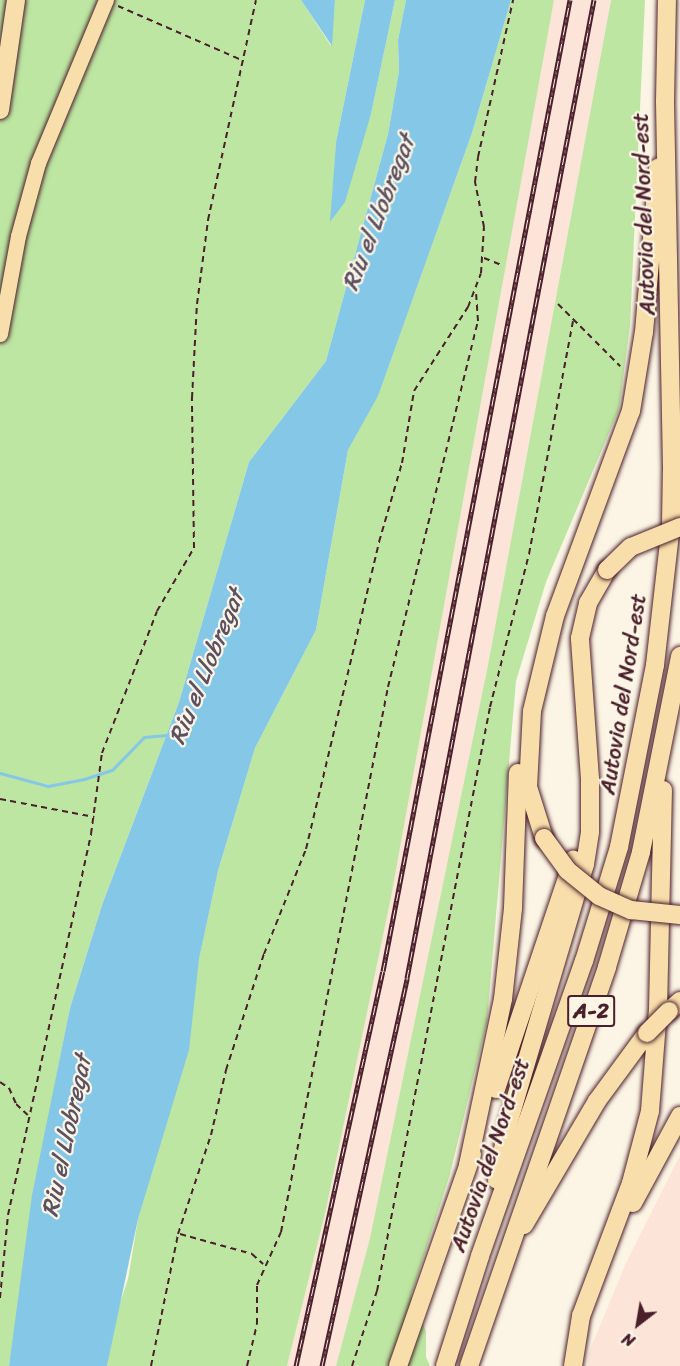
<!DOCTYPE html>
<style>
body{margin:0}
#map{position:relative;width:680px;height:1366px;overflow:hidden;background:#fcf5e5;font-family:Sriracha,sans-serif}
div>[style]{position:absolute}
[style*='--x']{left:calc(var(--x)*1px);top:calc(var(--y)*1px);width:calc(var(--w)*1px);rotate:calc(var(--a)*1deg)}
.built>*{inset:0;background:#fce5d8}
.green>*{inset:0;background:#bde6a2}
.water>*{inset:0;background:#85c7e6}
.stream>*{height:3px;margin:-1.5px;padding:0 1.5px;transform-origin:1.5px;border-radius:1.5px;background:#85c7e6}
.path>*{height:2px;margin-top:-1px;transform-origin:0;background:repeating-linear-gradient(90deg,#4a1f2b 0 6px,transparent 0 10.5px)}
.roads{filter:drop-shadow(0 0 2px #4a1f2b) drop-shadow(0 0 2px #4a1f2b)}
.primary>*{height:15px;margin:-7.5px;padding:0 7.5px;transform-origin:7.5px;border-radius:7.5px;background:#f8deab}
.motorway>*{height:18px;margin:-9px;padding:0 9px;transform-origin:9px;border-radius:9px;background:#f8deab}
.rail>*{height:5px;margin-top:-2.5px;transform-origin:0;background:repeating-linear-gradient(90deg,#fcf5e5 0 9px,#4a1f2b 0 18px);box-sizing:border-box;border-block:2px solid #4a1f2b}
.bridges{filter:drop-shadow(0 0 2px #4a1f2b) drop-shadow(0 0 2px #4a1f2b)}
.motorway-bridge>*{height:18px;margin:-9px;padding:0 9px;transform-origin:9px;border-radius:9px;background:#f8deab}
span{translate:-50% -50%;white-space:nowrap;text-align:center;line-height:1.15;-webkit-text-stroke:4.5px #fcf5e5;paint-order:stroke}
.shield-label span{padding:2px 4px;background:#fcf5e5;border:2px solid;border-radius:4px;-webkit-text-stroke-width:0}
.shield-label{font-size:21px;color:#4a1f2b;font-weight:700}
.street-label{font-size:22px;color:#4a1f2b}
.water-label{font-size:24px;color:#5c5163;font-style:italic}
.north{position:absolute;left:608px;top:1294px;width:60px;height:60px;-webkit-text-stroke:4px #fcf5e5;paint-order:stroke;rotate:211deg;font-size:16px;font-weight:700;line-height:24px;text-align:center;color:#4a1f2b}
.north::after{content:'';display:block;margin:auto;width:21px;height:27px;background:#4a1f2b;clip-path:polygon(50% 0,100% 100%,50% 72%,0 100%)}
</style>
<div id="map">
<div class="built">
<i style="clip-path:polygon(554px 0,611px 0,488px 665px,370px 1238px,336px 1366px,287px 1366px,325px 1214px)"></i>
<i style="clip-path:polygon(680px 1155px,680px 1366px,588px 1366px,589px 1352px,626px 1263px)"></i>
</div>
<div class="green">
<i style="clip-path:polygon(0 0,301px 0,331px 46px,335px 0,365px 0,336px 142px,331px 221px,371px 114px,395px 0,406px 0,398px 40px,399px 71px,388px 134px,326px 361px,249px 462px,179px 702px,102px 905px,70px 1008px,46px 1129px,9px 1366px,0 1366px)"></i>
<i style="clip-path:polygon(511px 0,554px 0,391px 897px,325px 1214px,287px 1366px,107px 1366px,113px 1324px,128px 1279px,138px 1219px,157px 1151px,218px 871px,255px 748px,316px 630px,348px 450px,378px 395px,472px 133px)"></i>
<i style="clip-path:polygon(611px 0,645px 0,630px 326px,619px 409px,546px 582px,516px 681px,487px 1021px,450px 1174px,411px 1296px,426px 1331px,426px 1357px,430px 1366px,336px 1366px,370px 1238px,488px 665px)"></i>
</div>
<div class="water">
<i style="clip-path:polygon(301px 0,335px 0,332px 46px)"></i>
<i style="clip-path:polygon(365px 0,395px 0,371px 114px,345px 202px,330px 222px,336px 142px)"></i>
<i style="clip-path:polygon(406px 0,511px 0,472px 133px,378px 396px,348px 450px,316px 630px,255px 748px,218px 871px,199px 959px,189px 1050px,138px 1219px,107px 1366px,9px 1366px,32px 1195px,70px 1008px,102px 905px,179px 702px,249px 462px,326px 361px,388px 134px,399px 71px,398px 40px)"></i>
</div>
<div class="stream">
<i style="--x:0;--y:773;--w:50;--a:15.2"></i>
<i style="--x:48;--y:786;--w:37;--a:-11"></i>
<i style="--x:84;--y:779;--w:29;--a:-18"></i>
<i style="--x:112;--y:770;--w:46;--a:-45.9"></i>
<i style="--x:144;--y:737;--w:25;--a:-5"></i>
</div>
<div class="path">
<i style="--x:118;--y:6;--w:137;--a:23.6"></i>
<i style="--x:484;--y:258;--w:18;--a:22"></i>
<i style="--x:558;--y:304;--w:88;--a:45"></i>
<i style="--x:0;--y:799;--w:96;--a:10.8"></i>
<i style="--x:0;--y:1082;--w:11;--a:34"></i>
<i style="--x:9;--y:1088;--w:17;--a:66"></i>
<i style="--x:16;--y:1104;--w:16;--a:43"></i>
<i style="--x:180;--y:1234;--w:75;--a:15.5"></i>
<i style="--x:252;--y:1254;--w:15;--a:42"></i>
<i style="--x:0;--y:1298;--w:83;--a:-84.5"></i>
<i style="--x:8;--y:1215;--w:390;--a:-77.7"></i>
<i style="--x:91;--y:834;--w:82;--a:-82.3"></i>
<i style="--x:102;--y:753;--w:152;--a:-68.8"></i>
<i style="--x:157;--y:611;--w:73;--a:-59.6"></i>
<i style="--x:194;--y:548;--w:150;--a:-90.8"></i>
<i style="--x:192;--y:398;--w:94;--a:-87"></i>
<i style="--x:197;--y:304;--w:85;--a:-82.5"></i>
<i style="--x:208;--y:220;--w:225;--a:-77.7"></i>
<i style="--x:151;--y:1366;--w:135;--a:-78.4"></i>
<i style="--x:178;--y:1234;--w:104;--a:-71.6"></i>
<i style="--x:211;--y:1135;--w:67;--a:-77"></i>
<i style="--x:226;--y:1070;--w:122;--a:-71.9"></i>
<i style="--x:264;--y:954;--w:113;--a:-68.2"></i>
<i style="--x:306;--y:849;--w:316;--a:-76.6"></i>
<i style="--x:379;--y:542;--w:82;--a:-73.8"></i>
<i style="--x:402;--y:463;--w:73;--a:-80.5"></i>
<i style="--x:414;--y:391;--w:100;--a:-57.3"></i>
<i style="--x:468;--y:307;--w:36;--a:-69"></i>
<i style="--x:481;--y:273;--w:46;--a:-86.3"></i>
<i style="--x:484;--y:227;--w:46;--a:-101.3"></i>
<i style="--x:475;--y:182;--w:25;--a:-83"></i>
<i style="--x:478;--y:157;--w:161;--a:-77.4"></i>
<i style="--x:247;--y:1366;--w:43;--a:-76.6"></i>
<i style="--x:257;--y:1324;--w:39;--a:-90"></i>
<i style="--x:257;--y:1285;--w:58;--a:-65.6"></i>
<i style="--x:281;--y:1232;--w:555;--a:-78.89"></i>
<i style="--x:388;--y:687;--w:377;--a:-76.2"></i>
<i style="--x:478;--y:321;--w:27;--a:-94"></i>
<i style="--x:352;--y:1366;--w:79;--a:-71.6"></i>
<i style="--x:377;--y:1291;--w:595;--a:-79.05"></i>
<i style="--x:490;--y:707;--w:158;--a:-75.7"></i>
<i style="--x:529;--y:554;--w:237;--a:-79.3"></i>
</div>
<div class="roads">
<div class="primary">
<i style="--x:0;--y:334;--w:100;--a:-79.6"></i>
<i style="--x:18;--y:236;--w:76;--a:-74.7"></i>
<i style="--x:38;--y:163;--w:177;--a:-67.4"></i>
</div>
<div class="motorway">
<i style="--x:0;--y:110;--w:111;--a:-81.7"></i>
<i style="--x:544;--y:838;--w:53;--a:-107.4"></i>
<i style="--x:528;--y:787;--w:76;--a:-87"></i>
<i style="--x:532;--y:711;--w:98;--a:-76.4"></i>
<i style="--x:555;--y:616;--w:219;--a:-69.7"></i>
<i style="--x:631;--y:411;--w:80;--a:-80.7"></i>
<i style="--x:644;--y:332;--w:165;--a:-85.1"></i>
<i style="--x:669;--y:1011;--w:15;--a:-42"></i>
<i style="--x:496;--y:1089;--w:242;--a:-71.4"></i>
<i style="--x:468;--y:1165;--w:170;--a:-78.1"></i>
<i style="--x:503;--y:999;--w:92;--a:-83.7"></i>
<i style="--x:513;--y:908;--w:135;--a:-87.9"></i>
<i style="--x:497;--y:1180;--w:57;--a:-78.9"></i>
<i style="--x:508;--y:1124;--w:271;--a:-73.5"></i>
<i style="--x:585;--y:864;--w:32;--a:-81"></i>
<i style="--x:590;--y:832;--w:53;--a:-90"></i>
<i style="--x:590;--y:779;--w:141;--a:-94.1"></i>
<i style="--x:580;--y:638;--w:36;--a:-77"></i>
<i style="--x:588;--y:603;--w:38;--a:-60"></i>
<i style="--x:633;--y:1203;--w:99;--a:-61.6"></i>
<i style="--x:524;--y:1225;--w:144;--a:-59.5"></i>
<i style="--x:597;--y:1101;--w:84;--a:-53.7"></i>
<i style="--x:398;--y:1366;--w:224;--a:-70.7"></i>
<i style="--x:445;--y:1366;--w:115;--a:-72.3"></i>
<i style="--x:480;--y:1256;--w:313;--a:-70.6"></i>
<i style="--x:584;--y:961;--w:119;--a:-72.9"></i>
<i style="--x:619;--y:847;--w:186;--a:-78.8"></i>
<i style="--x:655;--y:665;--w:142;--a:-83.5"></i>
<i style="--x:671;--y:524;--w:57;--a:-89"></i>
<i style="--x:672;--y:467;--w:366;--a:-91.1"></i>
<i style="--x:665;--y:101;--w:101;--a:-88.9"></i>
<i style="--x:469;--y:1366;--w:422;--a:-70.9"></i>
<i style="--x:607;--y:967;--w:120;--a:-73.5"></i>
<i style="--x:641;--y:852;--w:200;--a:-78.7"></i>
<i style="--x:573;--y:1366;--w:51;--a:-80.9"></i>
<i style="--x:581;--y:1316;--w:142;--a:-69.4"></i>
<i style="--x:631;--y:1183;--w:74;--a:-75.2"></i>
<i style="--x:650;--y:1111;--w:102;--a:-85.5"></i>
<i style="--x:658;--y:1009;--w:219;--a:-88.7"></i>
</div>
</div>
<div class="rail">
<i style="--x:296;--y:1366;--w:404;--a:-77.6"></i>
<i style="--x:383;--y:971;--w:989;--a:-79.1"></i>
<i style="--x:322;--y:1366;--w:397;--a:-77.6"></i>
<i style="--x:407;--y:978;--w:996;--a:-79.18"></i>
</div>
<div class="bridges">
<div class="motorway-bridge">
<i style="--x:607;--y:570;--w:33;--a:-44"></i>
<i style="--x:631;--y:547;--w:53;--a:-22.2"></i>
<i style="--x:544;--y:838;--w:39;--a:54"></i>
<i style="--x:567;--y:870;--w:41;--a:39.1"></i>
<i style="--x:599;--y:896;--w:35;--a:24"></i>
<i style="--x:631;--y:910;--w:49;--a:5.8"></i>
<i style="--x:647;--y:1033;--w:31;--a:-45"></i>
</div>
</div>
<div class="shield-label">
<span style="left:591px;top:1011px">A-2</span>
</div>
<div class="street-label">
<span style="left:644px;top:214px;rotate:-92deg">Autovia del Nord-est</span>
<span style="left:623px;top:694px;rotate:-81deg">Autovia del Nord-est</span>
<span style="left:490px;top:1155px;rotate:-71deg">Autovia del Nord-est</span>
</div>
<div class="water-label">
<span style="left:379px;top:213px;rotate:-69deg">Riu el Llobregat</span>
<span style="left:207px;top:667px;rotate:-68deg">Riu el Llobregat</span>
<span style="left:67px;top:1136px;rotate:-78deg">Riu el Llobregat</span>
</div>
<div class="north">N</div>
</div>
